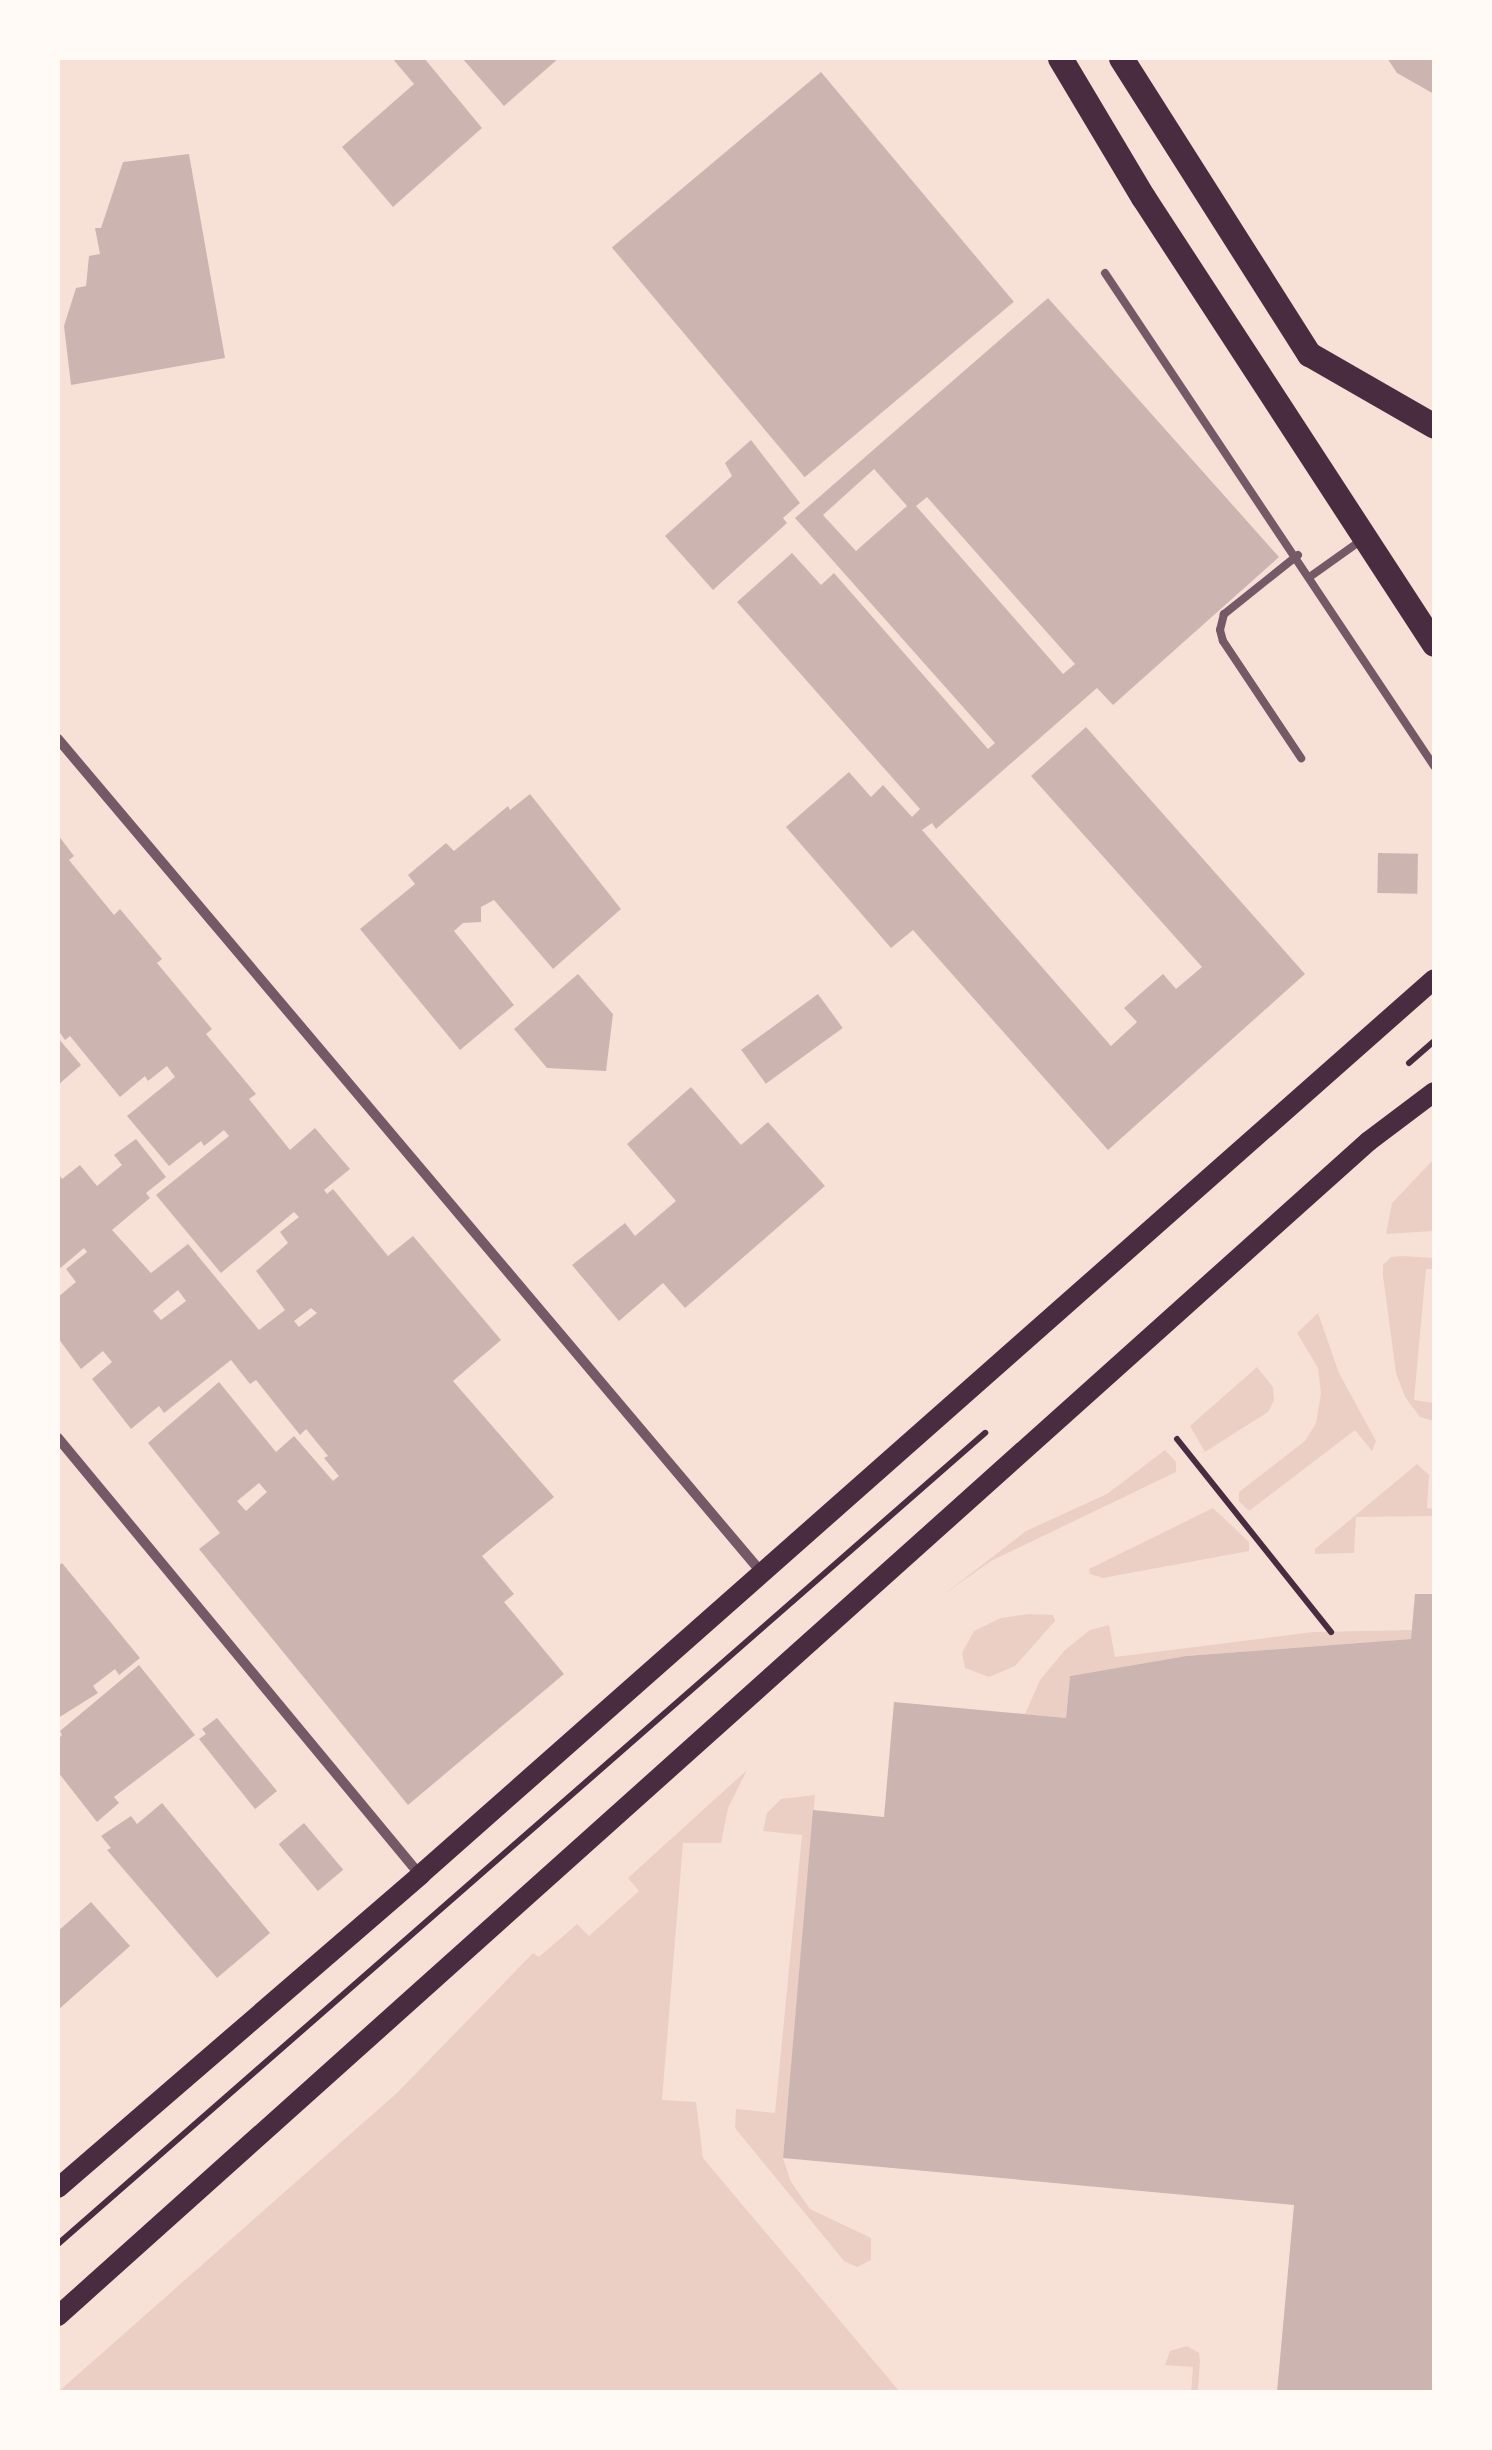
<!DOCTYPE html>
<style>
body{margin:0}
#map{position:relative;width:1492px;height:2450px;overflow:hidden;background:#f7e1d7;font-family:"IBM Plex Sans",sans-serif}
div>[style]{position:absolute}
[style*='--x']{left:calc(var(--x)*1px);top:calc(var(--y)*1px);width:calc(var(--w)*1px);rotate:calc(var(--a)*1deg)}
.green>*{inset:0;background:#ebcfc5}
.building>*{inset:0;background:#ccb4b1;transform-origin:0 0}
.path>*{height:6px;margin:-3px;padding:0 3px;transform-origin:3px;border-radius:3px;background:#4a2c40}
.service>*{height:8px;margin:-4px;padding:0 4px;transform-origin:4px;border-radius:4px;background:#755966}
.minor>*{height:10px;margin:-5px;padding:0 5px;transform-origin:5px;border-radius:5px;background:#755966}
.secondary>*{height:20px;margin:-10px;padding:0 10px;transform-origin:10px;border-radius:10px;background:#4a2c40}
.primary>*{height:25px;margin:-12.5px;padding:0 12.5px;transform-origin:12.5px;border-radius:12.5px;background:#4a2c40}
span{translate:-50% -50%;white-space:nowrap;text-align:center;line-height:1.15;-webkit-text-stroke:8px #fffaf5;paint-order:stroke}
.frame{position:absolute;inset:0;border:60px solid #fffaf5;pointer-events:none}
</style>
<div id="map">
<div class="green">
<i style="clip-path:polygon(1434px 1159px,1434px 1231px,1386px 1234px,1392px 1203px)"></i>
<i style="clip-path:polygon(1402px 1256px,1434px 1258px,1434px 1269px,1426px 1269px,1414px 1400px,1434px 1403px,1434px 1421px,1420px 1417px,1405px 1397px,1396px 1373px,1383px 1276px,1383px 1265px,1391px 1257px)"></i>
<i style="clip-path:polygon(1318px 1313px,1339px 1373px,1376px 1441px,1372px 1451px,1355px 1430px,1249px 1511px,1239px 1501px,1239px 1492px,1305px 1441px,1316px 1423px,1321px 1393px,1318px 1368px,1297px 1333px)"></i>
<i style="clip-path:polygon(1257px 1367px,1273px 1387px,1274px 1400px,1268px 1412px,1205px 1452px,1190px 1426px)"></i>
<i style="clip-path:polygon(1165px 1450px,1176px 1462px,1176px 1472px,991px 1561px,943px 1595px,1026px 1531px,1107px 1494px)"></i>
<i style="clip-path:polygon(1417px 1464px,1429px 1475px,1427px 1508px,1434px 1509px,1434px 1516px,1356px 1517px,1354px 1553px,1315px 1554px,1315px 1549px)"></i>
<i style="clip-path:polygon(1213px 1508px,1249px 1542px,1249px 1551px,1103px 1578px,1090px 1574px,1089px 1569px)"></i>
<i style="clip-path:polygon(1029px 1614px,1053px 1615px,1055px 1621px,1015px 1666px,989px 1677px,965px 1668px,962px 1653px,974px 1631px,1001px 1618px)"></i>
<i style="clip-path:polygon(1109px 1625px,1115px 1657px,1313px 1632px,1412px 1630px,1411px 1639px,1186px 1656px,1070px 1676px,1066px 1718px,1025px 1714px,1040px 1680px,1065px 1650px,1090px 1630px)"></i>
<i style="clip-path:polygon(747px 1770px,728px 1808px,721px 1843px,683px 1843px,662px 2100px,696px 2102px,703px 2158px,900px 2392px,58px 2392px,398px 2092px,533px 1953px,539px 1957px,577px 1924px,589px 1936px,639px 1891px,628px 1878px)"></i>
<i style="clip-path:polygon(815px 1795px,783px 2158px,791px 2182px,810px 2209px,871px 2238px,871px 2260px,857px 2267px,844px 2261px,735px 2128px,736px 2109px,775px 2113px,802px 1835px,763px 1831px,767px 1813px,781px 1799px)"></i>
<i style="clip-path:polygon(1187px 2346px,1199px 2353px,1200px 2360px,1198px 2392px,1191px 2392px,1193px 2367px,1165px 2365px,1170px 2351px)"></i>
</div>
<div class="building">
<i style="clip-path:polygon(392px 58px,424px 58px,482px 128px,393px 207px,342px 147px,414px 84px)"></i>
<i style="clip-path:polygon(462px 58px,559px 58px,504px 106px)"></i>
<i style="clip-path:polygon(1387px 58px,1434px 58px,1434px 94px,1397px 73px)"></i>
<i style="left:821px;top:72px;width:300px;height:273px;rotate:50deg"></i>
<i style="clip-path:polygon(189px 154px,225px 358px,71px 385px,64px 326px,76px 288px,86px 286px,89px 256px,100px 254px,95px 228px,101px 228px,123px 162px)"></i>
<i style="clip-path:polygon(evenodd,1048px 298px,1279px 557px,1113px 705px,1097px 688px,936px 829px,932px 823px,922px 830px,1111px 1046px,1137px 1022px,1124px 1008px,1163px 974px,1176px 989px,1202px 967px,1031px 776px,1086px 727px,1305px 974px,1108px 1150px,913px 930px,891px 948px,786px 827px,849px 772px,871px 797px,883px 785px,912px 817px,920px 809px,737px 602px,792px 553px,821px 585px,834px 573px,988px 749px,995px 743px,795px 518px,1048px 298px,874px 469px,907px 506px,856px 551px,823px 515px,874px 469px,1048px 298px,927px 497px,1075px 664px,1063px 674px,916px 506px,927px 497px)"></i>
<i style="clip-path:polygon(751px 440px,800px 503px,783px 518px,787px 523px,713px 590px,665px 536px,732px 476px,725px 463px)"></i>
<i style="clip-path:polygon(530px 794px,621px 909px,553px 969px,494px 900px,481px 907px,481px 922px,463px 923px,454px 931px,514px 1005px,460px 1050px,360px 929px,415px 884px,408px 875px,446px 843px,454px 851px,508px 806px,510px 810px)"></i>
<i style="clip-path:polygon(evenodd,58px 835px,74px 856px,69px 860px,114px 915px,120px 909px,162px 959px,157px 963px,212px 1029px,206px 1034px,256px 1094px,249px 1099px,290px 1150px,315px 1128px,350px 1169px,324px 1190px,327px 1194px,333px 1189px,388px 1256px,413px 1236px,501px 1340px,453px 1381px,554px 1497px,482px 1556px,514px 1594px,504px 1602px,564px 1674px,408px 1805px,199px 1549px,220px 1533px,148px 1443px,219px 1382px,276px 1452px,294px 1436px,333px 1481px,339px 1476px,324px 1458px,328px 1456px,306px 1429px,300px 1435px,256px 1380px,250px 1384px,231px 1360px,164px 1413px,159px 1406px,131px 1429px,92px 1379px,112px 1362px,103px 1351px,81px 1369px,58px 1338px,58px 1297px,76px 1282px,66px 1269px,87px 1252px,84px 1248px,58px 1270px,58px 1173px,62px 1179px,80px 1165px,97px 1186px,122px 1165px,114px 1155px,136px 1139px,166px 1177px,146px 1193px,150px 1198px,112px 1230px,151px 1273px,188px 1244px,259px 1330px,285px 1310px,256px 1271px,288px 1243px,280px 1232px,299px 1217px,294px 1212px,221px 1273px,156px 1195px,229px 1136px,224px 1130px,204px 1146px,201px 1141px,169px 1166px,127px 1116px,175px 1077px,167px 1066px,148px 1081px,145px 1076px,120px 1097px,70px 1036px,65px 1040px,58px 1030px,58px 835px,178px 1290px,186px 1301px,161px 1320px,153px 1311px,178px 1290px,58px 835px,311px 1308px,317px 1313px,299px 1327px,294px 1321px,311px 1308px,58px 835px,259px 1483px,267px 1492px,246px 1511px,237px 1501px,259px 1483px)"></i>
<i style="left:1378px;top:853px;width:40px;height:40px;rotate:1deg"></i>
<i style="clip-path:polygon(578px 974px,613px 1014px,606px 1071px,547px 1068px,514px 1029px)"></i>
<i style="left:818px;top:994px;width:42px;height:95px;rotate:54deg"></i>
<i style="clip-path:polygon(58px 1038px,81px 1065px,58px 1085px)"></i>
<i style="clip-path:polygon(691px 1087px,741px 1145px,768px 1122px,825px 1186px,685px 1308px,663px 1283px,619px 1321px,572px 1265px,625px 1223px,635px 1236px,676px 1201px,627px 1144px)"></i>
<i style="clip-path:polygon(62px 1563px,140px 1658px,119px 1675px,115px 1669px,93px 1686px,98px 1693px,58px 1718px,58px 1566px)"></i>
<i style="clip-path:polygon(1415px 1594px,1434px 1594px,1434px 2392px,1277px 2392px,1294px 2205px,783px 2158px,813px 1810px,884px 1817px,894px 1702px,1066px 1718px,1070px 1676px,1186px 1656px,1411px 1639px)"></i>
<i style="clip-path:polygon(139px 1665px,195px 1735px,114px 1797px,119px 1803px,97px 1822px,58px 1772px,58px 1739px,62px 1735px,60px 1731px)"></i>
<i style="clip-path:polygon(217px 1718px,277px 1791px,255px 1809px,199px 1739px,206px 1734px,202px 1729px)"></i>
<i style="clip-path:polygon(162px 1803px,270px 1933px,217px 1978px,107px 1850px,111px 1848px,101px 1836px,131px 1816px,137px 1824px)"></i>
<i style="left:304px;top:1823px;width:61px;height:33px;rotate:50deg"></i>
<i style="clip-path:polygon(91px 1902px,130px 1946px,58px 2010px,58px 1931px)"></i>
</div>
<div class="path">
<i style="--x:1409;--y:1063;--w:33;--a:-41"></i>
<i style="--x:1177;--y:1439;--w:247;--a:51.4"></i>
<i style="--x:58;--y:2244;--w:1232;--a:-41.18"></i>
</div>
<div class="service">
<i style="--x:1105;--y:273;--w:593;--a:56.28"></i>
<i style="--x:1298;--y:555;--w:95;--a:141.4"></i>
<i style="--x:1224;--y:614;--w:16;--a:104"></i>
<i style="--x:1220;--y:630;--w:11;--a:75"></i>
<i style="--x:1223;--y:641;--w:141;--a:56.3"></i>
<i style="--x:1311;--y:576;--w:60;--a:-35.5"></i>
</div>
<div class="minor">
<i style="--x:58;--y:739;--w:1091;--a:49.83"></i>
<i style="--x:58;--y:1438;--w:567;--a:50.36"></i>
</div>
<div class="secondary">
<i style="--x:58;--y:2188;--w:479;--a:-40.8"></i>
<i style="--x:420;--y:1875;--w:1353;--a:-41.46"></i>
<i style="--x:58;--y:2316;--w:1760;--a:-41.87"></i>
<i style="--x:1369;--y:1141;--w:81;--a:-37"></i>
</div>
<div class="primary">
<i style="--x:1060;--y:58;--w:162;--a:59.2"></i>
<i style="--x:1143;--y:197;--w:533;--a:56.94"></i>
<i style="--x:1121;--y:58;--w:351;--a:57.6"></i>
<i style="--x:1309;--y:354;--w:144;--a:29.9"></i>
</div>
<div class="frame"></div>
</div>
